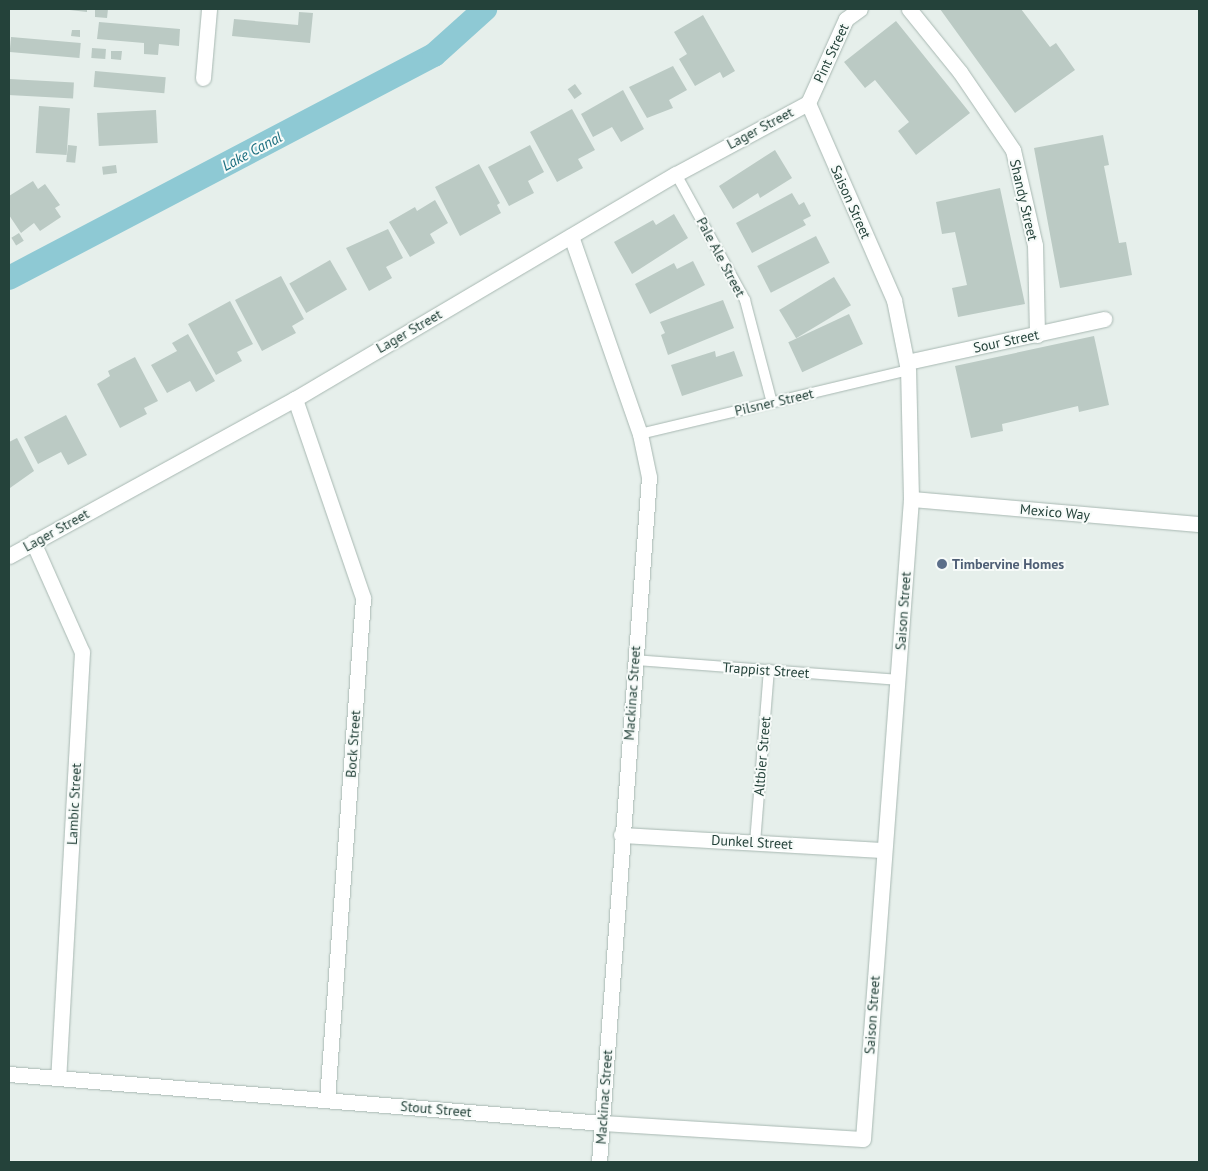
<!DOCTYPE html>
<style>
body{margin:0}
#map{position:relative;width:1208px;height:1171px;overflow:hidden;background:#e6efeb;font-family:"PT Sans",sans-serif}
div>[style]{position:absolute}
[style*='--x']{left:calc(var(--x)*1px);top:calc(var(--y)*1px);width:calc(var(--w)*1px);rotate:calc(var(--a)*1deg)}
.canal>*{height:24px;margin:-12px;padding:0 12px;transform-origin:12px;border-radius:12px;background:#8ec9d4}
.building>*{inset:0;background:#bbcac4;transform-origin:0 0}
.roads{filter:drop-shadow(0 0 1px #a8b8b2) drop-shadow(0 0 1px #a8b8b2)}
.lane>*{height:10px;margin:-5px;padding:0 5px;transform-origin:5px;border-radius:5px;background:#fff}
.street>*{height:15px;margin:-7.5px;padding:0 7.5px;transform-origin:7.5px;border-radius:7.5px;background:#fff}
.dots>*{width:14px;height:14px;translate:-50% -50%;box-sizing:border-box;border:2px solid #f7fbf9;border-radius:50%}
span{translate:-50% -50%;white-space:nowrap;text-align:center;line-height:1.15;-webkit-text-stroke:4px #f7fbf9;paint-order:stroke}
.street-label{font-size:14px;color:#24423a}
.service-label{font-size:14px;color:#4e5e75;font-weight:700}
.left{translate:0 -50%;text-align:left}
.water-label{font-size:15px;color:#1c6f80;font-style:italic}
.frame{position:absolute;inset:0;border:10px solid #24423a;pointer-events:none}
</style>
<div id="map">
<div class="canal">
<i style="--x:9;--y:278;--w:480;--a:-27.7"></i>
<i style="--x:434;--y:55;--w:69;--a:-42"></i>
</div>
<div class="building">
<i style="clip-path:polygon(61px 9px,87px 9px,87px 12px)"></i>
<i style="clip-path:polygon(95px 9px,108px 9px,107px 18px,95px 17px)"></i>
<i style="clip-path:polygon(940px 9px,1021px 9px,1050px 47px,1056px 43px,1075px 70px,1015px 113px)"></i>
<i style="clip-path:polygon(299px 12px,313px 13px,310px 43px,232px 36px,234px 19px,298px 25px)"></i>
<i style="clip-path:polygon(703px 15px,735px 71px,723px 78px,720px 72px,695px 86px,679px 59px,687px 54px,674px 32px)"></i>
<i style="clip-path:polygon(896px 21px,970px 113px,916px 155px,898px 131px,909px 122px,875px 80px,865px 88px,844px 62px)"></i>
<i style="clip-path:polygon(99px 22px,180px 29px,179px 46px,159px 44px,158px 55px,144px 54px,144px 43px,97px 39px)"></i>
<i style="clip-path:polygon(72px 30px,80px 30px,80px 37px,71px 36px)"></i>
<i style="left:11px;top:37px;width:70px;height:15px;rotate:5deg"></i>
<i style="left:92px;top:48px;width:14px;height:10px;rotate:4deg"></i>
<i style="clip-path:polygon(111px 51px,122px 51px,121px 60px,111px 59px)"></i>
<i style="clip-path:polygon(673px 66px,687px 90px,669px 100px,673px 108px,647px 118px,629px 87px)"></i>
<i style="left:95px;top:71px;width:71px;height:16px;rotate:5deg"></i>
<i style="left:9px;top:79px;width:65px;height:16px;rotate:3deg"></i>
<i style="left:575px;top:84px;width:12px;height:9px;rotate:55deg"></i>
<i style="clip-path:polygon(623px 90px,644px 129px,621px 142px,612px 127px,593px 137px,581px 114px)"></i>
<i style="left:39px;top:106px;width:31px;height:47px;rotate:4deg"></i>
<i style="clip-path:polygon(572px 109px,595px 150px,578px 159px,583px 168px,557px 182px,530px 132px)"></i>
<i style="left:156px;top:110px;width:33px;height:59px;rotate:87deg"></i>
<i style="clip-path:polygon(1103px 135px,1109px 165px,1104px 166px,1119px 243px,1126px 242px,1132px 275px,1060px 288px,1034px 148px)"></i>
<i style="left:68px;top:145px;width:9px;height:17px;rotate:6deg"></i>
<i style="clip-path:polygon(530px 145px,544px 172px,528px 181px,534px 193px,509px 206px,488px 167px)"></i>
<i style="clip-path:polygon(775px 150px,792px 178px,760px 198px,758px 193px,733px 209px,719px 186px)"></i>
<i style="clip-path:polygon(479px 164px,500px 203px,497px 205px,501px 213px,460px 236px,435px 187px)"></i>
<i style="left:116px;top:165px;width:8px;height:14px;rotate:83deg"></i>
<i style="clip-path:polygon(33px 181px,38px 189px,45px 184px,60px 205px,55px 208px,61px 217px,40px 231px,34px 223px,21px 233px,9px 215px,9px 196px)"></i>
<i style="clip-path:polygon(1000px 188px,1025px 304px,958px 317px,952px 288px,967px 285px,955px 232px,942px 234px,936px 202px)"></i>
<i style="clip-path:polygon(792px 193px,799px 205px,804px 202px,811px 216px,803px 220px,806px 225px,752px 253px,736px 223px)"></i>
<i style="clip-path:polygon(435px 200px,448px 223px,430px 234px,435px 243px,410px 257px,389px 222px,415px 207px,417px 211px)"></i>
<i style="clip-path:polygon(674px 214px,688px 238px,632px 274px,614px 242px,653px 220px,656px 225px)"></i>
<i style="clip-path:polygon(388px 229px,403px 258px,386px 267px,392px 278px,369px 291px,346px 248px)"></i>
<i style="left:19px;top:233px;width:9px;height:9px;rotate:58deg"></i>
<i style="left:816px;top:236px;width:30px;height:66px;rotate:63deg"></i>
<i style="left:330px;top:260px;width:34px;height:47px;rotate:60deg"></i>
<i style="clip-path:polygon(693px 261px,705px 285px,650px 314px,635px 284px,674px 263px,677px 269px)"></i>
<i style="clip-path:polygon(281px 276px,304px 319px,292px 326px,296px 333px,262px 351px,235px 300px)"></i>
<i style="left:834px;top:277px;width:33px;height:64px;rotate:59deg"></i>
<i style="clip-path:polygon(723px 300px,734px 328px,668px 355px,661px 335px,665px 333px,660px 322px)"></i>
<i style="clip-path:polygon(230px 301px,253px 344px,237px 352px,242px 361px,216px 375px,188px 324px)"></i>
<i style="left:849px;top:314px;width:33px;height:67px;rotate:65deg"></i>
<i style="clip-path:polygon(188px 334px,215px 381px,196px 392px,190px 381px,167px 393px,151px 365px,177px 351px,172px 343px)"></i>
<i style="clip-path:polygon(1094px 336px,1109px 405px,1079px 412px,1078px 406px,1002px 424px,1003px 431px,971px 438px,955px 366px)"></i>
<i style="clip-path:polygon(715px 351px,716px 357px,734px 351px,743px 376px,682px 396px,671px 365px)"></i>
<i style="clip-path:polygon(135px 357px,158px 401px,144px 408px,147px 414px,120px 428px,97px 384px,110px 376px,108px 371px)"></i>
<i style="clip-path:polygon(66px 415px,87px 455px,68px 465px,61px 452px,38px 464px,24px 437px)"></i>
<i style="clip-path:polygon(17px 438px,34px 471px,10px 488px,9px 442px)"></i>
</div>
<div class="roads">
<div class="lane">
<i style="--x:676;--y:174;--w:144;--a:61.3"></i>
<i style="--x:745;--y:300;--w:106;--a:75.3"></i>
<i style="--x:640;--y:434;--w:276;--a:-13.4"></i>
<i style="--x:635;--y:660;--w:264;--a:4.3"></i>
<i style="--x:755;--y:843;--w:174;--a:-85.4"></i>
</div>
<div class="street">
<i style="--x:909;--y:9;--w:81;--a:51"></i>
<i style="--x:960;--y:72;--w:94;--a:55.8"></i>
<i style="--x:1013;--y:150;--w:98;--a:77"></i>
<i style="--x:1035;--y:245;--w:90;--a:88.7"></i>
<i style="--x:203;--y:78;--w:69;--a:-85"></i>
<i style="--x:808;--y:103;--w:92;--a:-65.7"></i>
<i style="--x:846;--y:19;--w:17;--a:-36"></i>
<i style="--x:571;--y:236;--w:210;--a:70.8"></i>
<i style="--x:640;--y:434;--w:44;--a:78.2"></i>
<i style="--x:649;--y:477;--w:687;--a:94.17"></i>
<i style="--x:907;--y:362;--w:202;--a:-12.3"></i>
<i style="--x:295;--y:399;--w:210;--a:71.1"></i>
<i style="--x:363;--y:598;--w:503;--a:94.1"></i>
<i style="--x:911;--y:499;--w:289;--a:5"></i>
<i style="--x:33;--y:542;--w:120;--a:66"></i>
<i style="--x:82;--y:652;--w:426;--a:93.2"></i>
<i style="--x:9;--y:556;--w:326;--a:-28.8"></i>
<i style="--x:295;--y:399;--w:442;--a:-30.6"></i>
<i style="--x:676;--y:174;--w:150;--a:-28.3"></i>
<i style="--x:621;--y:835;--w:262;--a:3.3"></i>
<i style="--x:9;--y:1074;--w:595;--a:4.72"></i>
<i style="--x:602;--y:1123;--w:261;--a:3.5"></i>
<i style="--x:863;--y:1139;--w:642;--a:-85.71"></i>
<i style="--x:911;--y:499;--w:129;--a:-91.3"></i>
<i style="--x:908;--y:370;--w:71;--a:-101.3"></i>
<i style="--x:894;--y:300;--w:215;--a:-113.6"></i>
</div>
</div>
<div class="dots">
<i style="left:942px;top:564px;background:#5c6f8a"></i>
</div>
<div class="street-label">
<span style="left:831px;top:53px;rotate:-65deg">Pint Street</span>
<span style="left:760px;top:128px;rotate:-28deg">Lager Street</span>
<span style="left:1024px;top:200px;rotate:77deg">Shandy Street</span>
<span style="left:851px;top:202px;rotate:66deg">Saison Street</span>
<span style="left:721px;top:257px;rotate:62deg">Pale Ale Street</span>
<span style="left:409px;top:331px;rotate:-30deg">Lager Street</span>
<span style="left:1006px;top:341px;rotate:-12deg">Sour Street</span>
<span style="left:774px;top:402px;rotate:-13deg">Pilsner Street</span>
<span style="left:1055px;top:512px;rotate:5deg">Mexico Way</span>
<span style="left:56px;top:530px;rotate:-29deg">Lager Street</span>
<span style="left:903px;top:611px;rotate:-86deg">Saison Street</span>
<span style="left:766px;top:670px;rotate:4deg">Trappist Street</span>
<span style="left:632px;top:693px;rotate:-86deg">Mackinac Street</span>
<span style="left:353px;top:744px;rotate:-86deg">Bock Street</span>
<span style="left:762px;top:756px;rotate:-85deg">Altbier Street</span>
<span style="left:74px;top:804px;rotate:-87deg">Lambic Street</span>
<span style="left:752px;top:842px;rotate:3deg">Dunkel Street</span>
<span style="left:872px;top:1015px;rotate:-86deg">Saison Street</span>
<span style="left:604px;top:1097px;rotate:-86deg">Mackinac Street</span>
<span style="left:436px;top:1109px;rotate:5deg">Stout Street</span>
</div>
<div class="service-label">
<span class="left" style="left:952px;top:564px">Timbervine Homes</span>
</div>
<div class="water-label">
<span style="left:252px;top:151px;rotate:-28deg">Lake Canal</span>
</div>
<div class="frame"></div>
</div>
